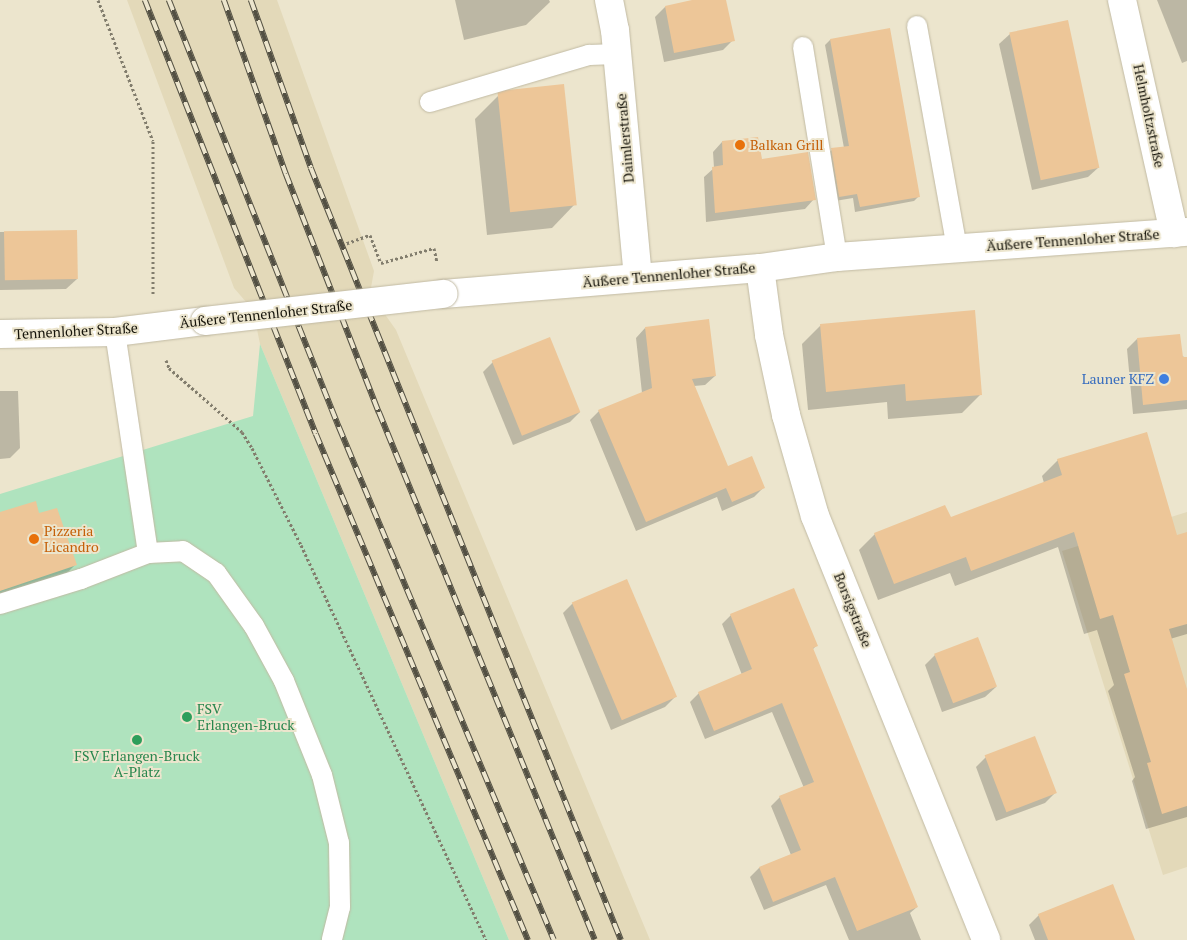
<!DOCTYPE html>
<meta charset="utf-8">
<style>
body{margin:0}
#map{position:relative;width:1187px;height:940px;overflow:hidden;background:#ece5cd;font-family:"PT Serif",serif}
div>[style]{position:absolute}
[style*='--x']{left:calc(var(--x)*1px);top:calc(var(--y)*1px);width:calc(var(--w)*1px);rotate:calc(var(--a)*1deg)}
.built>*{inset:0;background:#e3d9b9}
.green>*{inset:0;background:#afe3be}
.shadow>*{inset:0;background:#0003}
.building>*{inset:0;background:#edc698;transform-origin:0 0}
.path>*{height:3px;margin-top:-1.5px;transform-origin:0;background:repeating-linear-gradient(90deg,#827d6d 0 2.5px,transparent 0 5px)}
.roads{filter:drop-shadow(0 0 1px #c1baa3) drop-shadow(0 0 1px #c1baa3)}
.service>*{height:20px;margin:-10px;padding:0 10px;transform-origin:10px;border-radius:10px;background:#fff}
.minor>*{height:28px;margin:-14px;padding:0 14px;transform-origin:14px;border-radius:14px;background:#fff}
.tertiary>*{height:28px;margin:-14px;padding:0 14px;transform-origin:14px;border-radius:14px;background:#fff}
.rail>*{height:5.5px;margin-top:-2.75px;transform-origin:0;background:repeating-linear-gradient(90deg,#ece5cd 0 11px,#535043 0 22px);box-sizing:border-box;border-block:1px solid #535043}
.bridges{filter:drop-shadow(0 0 1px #c1baa3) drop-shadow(0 0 1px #c1baa3)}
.tertiary-bridge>*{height:28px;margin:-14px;padding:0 14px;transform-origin:14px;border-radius:14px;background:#fff}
.dots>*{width:14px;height:14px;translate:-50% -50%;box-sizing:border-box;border:2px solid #ece5cd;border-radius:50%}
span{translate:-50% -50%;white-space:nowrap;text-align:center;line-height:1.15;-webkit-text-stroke:4px #ece5cd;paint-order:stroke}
.street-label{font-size:14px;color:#16140b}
.food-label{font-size:14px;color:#c56008}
.left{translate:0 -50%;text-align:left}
.shop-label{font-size:14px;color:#366cbe}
.right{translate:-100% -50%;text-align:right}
.leisure-label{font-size:14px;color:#27864d}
</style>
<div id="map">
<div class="built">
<i style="clip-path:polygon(127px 0,277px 0,374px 271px,370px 293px,396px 330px,650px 940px,509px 940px,260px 344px,253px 310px,234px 288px)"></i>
<i style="clip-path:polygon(1187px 512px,1187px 867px,1163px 875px,1062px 551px)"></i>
</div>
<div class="green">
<i style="clip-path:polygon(260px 344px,509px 940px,0 940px,0 494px,253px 416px)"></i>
</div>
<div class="shadow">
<i style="clip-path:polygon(455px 0,549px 0,550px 2px,526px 25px,464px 40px)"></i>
<i style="clip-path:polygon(698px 0,725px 0,733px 40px,723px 50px,664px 62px,655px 17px,665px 7px)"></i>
<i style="clip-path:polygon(1157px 0,1187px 0,1187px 61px,1182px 63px)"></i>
<i style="clip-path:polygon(889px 32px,919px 196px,914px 201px,855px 212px,853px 198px,835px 201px,827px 154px,832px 150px,844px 148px,825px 45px,830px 40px)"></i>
<i style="clip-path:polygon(1010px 34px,1099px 167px,1088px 177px,1032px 190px,999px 44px)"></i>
<i style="clip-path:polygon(499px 95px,575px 204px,552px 228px,487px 235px,475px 119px)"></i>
<i style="clip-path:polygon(722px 142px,761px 161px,814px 199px,805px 209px,706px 222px,704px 177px,714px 168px,713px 152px)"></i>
<i style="clip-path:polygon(76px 231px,77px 279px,66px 289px,0 290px,0 232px)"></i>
<i style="clip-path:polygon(821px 325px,981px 394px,962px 413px,888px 419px,887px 402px,808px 410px,802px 344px)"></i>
<i style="clip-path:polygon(645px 328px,715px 376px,705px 385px,694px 386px,728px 468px,763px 488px,754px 497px,722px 511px,717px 497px,636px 531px,590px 420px,599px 411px,642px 393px,636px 338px)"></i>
<i style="clip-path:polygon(1137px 339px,1187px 358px,1187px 409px,1133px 414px,1127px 349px)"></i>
<i style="clip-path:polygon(493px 362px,580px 412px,570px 422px,513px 445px,483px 372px)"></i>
<i style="clip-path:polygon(0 391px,18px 391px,20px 448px,10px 458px,0 459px)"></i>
<i style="clip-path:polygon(1058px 460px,1176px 536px,1187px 533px,1187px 634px,1170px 639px,1187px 694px,1187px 817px,1146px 829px,1132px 781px,1135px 777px,1108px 691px,1114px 685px,1097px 630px,1084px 634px,1058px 547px,955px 586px,950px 573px,878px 600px,859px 550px,875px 534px,950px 519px,1044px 483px,1042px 476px)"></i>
<i style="clip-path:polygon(0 514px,38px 515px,75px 565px,57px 583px,0 602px)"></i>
<i style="clip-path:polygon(573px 603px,675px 697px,665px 707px,611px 730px,563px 613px)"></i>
<i style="clip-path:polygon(731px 615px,816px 646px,812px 650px,917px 907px,910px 913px,921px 940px,849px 940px,826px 885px,764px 910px,750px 877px,759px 868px,791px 855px,771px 806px,780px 797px,804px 788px,772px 712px,705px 739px,690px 702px,699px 693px,742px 675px,722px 624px)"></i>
<i style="clip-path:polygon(935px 655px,996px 687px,985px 697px,942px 712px,925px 665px)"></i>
<i style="clip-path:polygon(986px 757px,1055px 793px,1045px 803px,996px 821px,976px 767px)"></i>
<i style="clip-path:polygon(1039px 915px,1126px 940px,1035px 940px,1029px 925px)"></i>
</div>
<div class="building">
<i style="clip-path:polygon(692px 0,726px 0,735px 41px,674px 53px,665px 6px)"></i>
<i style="left:1068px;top:20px;width:151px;height:60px;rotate:78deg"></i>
<i style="clip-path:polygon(890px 28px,920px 197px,860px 207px,857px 194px,839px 197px,831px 148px,849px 146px,830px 39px)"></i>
<i style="left:564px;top:84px;width:122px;height:67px;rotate:84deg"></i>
<i style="clip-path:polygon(758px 137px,762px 159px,808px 152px,816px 200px,715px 213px,712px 167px,723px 165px,722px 141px)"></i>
<i style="left:77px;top:230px;width:49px;height:73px;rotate:89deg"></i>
<i style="clip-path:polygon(975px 310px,982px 395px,906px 401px,905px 384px,826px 392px,820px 324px)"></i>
<i style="clip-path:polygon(709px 319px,716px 376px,692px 379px,728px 466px,752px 456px,765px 488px,732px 502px,726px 488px,646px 522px,598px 410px,652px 388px,645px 327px)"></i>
<i style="clip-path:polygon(1180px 334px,1183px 357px,1187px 357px,1187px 400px,1143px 405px,1137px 338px)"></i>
<i style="left:550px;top:337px;width:81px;height:63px;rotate:68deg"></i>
<i style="clip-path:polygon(1147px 432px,1177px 535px,1187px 532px,1187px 624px,1169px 629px,1187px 689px,1187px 806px,1162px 814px,1147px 763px,1151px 762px,1124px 674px,1130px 672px,1113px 615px,1100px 619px,1074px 532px,971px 571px,966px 557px,894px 584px,874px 533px,945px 505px,951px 517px,1062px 475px,1057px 459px)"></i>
<i style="clip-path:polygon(36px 501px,39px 513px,57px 508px,77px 565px,0 591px,0 512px)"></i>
<i style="left:627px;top:579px;width:128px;height:60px;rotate:67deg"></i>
<i style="clip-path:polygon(794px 588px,818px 646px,813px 648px,918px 907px,857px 931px,835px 877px,773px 902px,759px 867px,801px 850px,779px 796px,814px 782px,782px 703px,714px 731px,698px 692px,752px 669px,730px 614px)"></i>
<i style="left:978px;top:637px;width:53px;height:47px;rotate:69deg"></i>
<i style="left:1035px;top:736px;width:61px;height:54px;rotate:69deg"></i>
<i style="clip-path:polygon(1113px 884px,1135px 940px,1048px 940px,1038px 914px)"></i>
</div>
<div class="path">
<i style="--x:98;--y:0;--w:151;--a:68.7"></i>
<i style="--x:153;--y:141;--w:153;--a:90"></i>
<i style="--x:342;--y:245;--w:30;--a:-20"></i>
<i style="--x:370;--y:235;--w:30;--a:69"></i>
<i style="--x:381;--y:263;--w:55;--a:-15.8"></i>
<i style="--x:434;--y:248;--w:14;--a:78"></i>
<i style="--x:166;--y:360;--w:9;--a:69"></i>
<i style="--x:169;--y:368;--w:97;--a:41.2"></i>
<i style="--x:242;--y:432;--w:19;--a:58"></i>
<i style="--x:252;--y:448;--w:109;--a:63.2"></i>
<i style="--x:301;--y:545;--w:436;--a:64.9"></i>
</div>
<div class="roads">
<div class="service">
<i style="--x:917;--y:26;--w:226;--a:79.8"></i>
<i style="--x:803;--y:47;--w:213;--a:80.8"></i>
<i style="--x:430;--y:102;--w:166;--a:-16.5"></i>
<i style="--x:589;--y:55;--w:28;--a:-2"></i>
<i style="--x:148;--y:553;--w:35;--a:-3"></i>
<i style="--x:183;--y:551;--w:40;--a:34"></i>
<i style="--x:216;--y:573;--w:65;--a:54.4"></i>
<i style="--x:254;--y:626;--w:63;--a:61.4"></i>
<i style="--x:284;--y:681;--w:101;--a:68"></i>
<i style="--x:322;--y:775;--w:70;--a:76"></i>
<i style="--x:339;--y:843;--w:64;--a:89.1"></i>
<i style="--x:340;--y:907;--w:34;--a:104"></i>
<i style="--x:0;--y:604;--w:85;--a:-17.2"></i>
<i style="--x:81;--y:579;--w:72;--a:-21.2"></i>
<i style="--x:148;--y:553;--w:223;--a:-98.5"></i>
</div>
<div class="minor">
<i style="--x:609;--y:0;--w:31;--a:79"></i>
<i style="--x:615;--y:30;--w:247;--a:84.7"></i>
<i style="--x:1122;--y:0;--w:239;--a:77.4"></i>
<i style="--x:760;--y:268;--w:68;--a:82.3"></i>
<i style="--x:769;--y:335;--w:82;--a:78"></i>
<i style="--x:786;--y:415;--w:105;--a:74"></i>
<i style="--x:815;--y:516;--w:457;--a:68"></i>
</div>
<div class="tertiary">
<i style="--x:443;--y:294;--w:318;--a:-4.7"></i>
<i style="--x:760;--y:268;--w:78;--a:-8.1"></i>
<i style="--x:837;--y:257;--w:351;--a:-4.1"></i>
<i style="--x:0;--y:334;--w:115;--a:-1"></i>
<i style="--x:115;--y:332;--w:91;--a:-7"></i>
</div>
</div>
<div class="rail">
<i style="--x:145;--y:0;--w:466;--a:68.5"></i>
<i style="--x:316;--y:434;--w:549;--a:67.27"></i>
<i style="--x:169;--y:0;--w:460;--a:68.3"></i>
<i style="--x:339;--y:427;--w:556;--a:67.26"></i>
<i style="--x:224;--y:0;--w:185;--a:70.4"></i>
<i style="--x:286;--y:174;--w:256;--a:68.7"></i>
<i style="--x:379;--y:412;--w:570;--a:67.75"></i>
<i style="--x:251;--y:0;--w:178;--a:70.3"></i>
<i style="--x:311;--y:168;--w:832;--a:68.12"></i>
</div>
<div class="bridges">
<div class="tertiary-bridge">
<i style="--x:205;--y:321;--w:240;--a:-6.5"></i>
</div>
</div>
<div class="dots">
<i style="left:740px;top:145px;background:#e8710a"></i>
<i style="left:1164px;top:379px;background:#3f7fe0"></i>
<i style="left:34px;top:539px;background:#e8710a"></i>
<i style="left:187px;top:717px;background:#2e9e5b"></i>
<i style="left:137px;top:740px;background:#2e9e5b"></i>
</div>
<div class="street-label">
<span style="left:1149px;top:116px;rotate:78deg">Helmholtzstraße</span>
<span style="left:625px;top:138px;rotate:-95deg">Daimlerstraße</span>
<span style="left:1073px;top:240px;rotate:-4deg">Äußere Tennenloher Straße</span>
<span style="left:669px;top:275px;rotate:-5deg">Äußere Tennenloher Straße</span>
<span style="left:266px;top:314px;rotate:-6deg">Äußere Tennenloher Straße</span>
<span style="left:76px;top:331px;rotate:-3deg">Tennenloher Straße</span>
<span style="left:853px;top:610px;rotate:68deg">Borsigstraße</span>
</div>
<div class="food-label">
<span class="left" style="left:750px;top:145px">Balkan Grill</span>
<span class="left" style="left:44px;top:539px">Pizzeria<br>Licandro</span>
</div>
<div class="shop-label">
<span class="right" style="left:1154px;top:379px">Launer KFZ</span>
</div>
<div class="leisure-label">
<span class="left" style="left:197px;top:717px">FSV<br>Erlangen-Bruck</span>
<span style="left:137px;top:764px">FSV Erlangen-Bruck<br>A-Platz</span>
</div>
</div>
